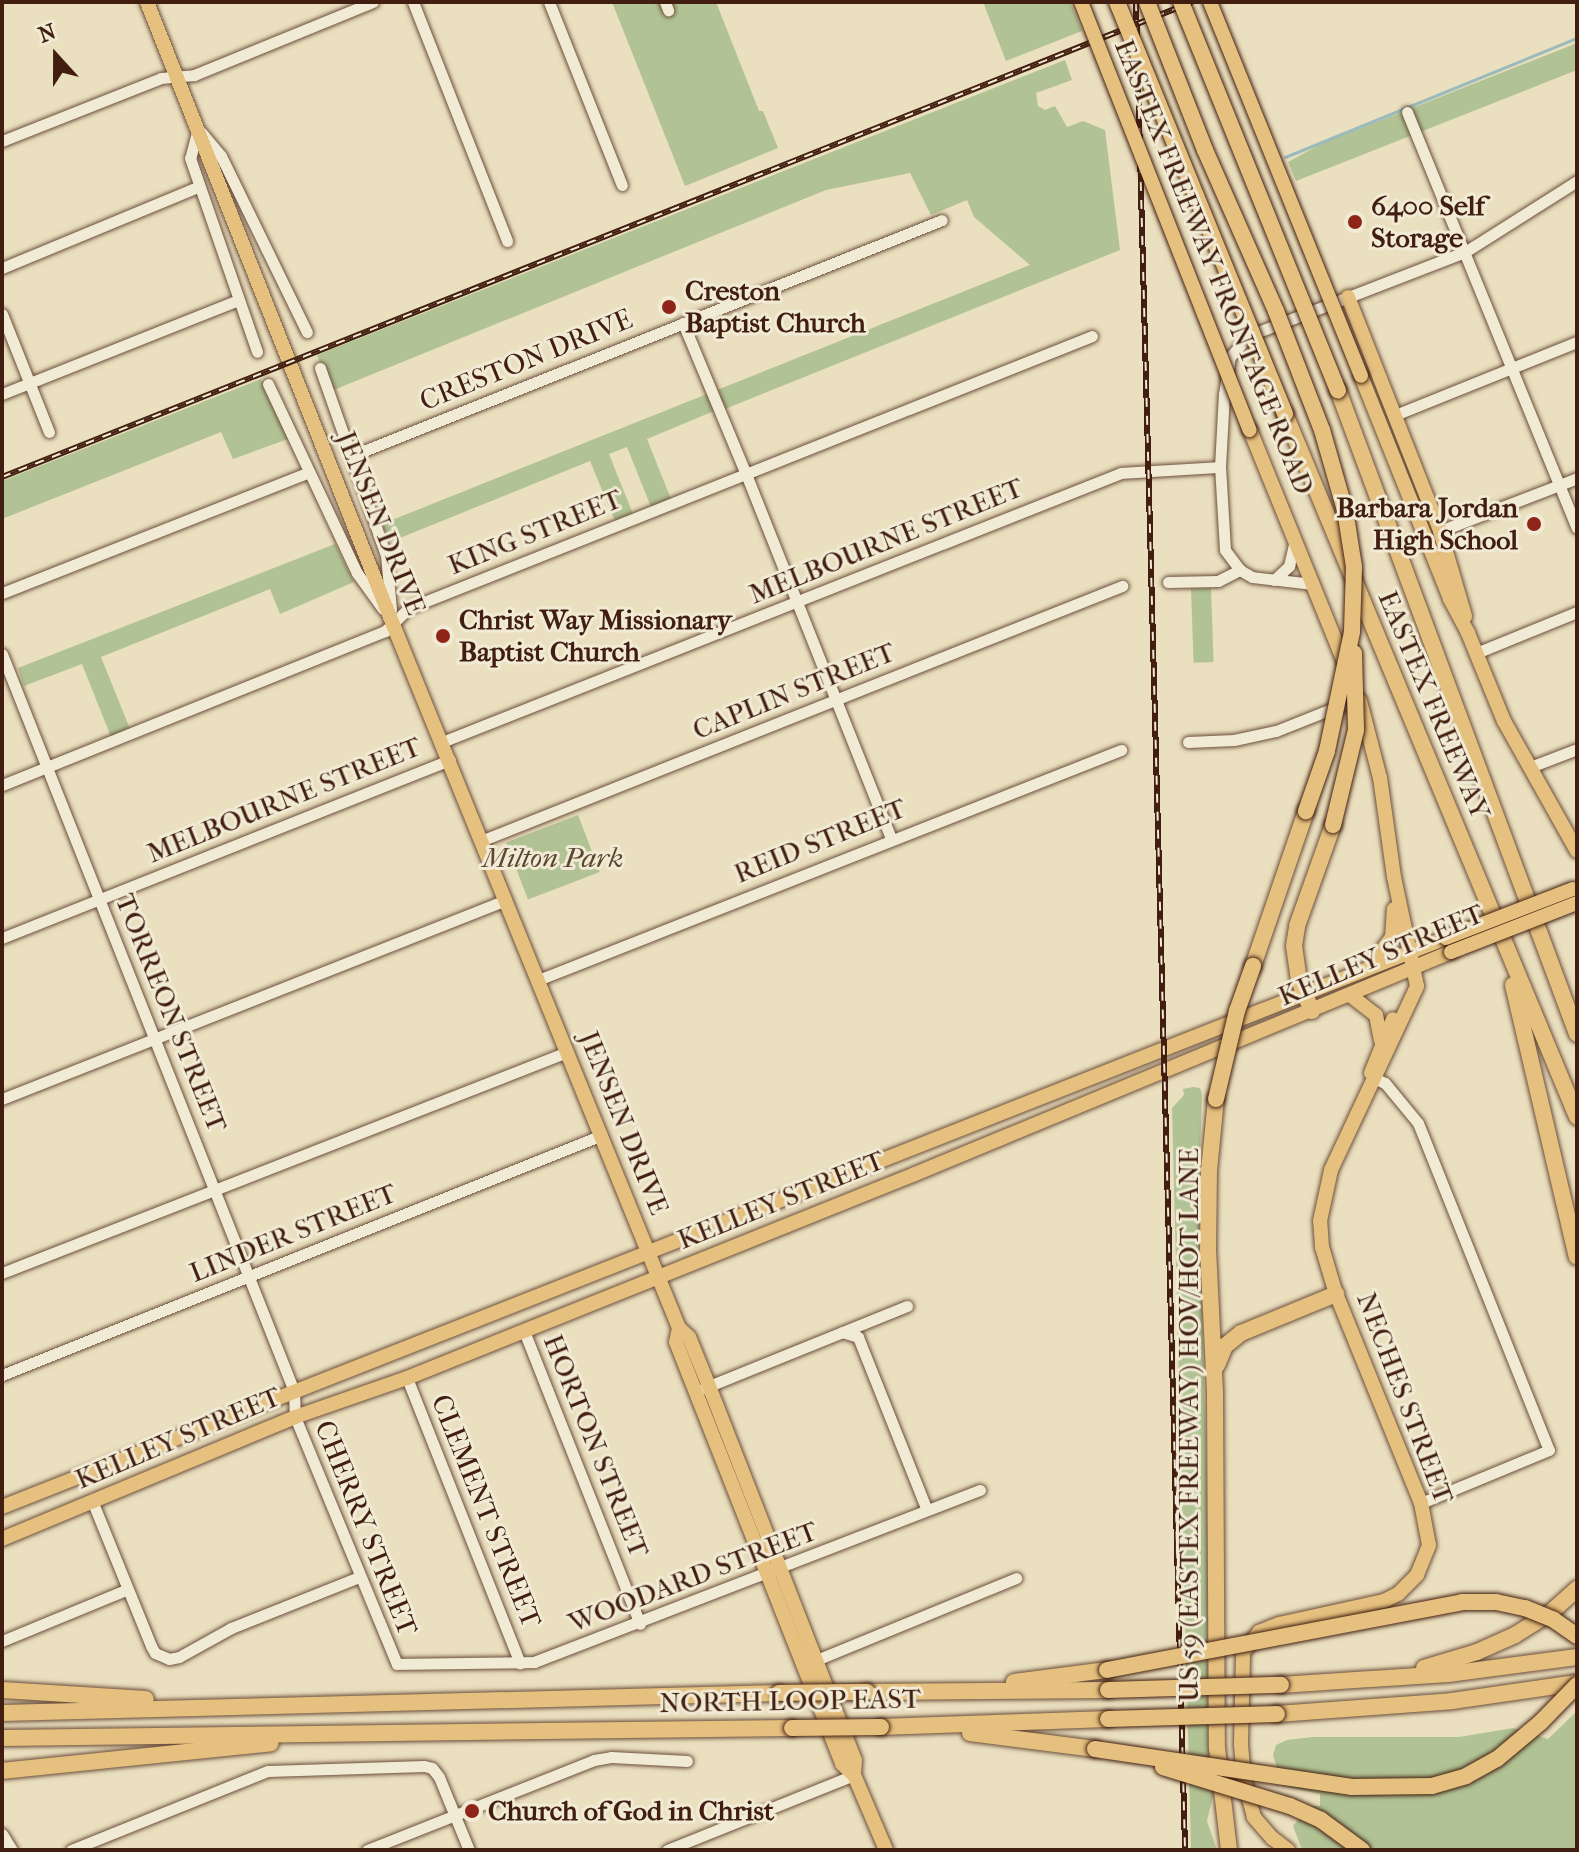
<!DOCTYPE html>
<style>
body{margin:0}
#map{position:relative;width:1579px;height:1852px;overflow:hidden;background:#eadfbe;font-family:"IM FELL French Canon",serif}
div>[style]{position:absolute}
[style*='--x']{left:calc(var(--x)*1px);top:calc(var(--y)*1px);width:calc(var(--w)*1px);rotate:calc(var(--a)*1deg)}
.green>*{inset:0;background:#b1c395;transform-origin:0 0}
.stream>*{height:3px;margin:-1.5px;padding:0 1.5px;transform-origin:1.5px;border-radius:1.5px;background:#9bbabb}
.roads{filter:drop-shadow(0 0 2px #6b4e3b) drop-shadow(0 0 2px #6b4e3b)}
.minor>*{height:11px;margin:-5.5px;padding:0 5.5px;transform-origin:5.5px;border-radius:5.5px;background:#f1ead5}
.major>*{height:14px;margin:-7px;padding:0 7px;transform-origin:7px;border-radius:7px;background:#e5c07f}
.highway>*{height:16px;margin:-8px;padding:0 8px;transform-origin:8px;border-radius:8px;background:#e5c07f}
.rail>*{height:6px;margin-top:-3px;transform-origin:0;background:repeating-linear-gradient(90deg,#f1ead5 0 9px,#411e0f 0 18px);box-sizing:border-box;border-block:2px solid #411e0f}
.bridges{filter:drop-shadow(0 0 2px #411e0f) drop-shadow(0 0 2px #411e0f)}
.major-bridge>*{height:14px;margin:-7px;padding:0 7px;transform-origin:7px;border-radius:7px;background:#e5c07f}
.highway-bridge>*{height:16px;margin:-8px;padding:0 8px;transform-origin:8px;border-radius:8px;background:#e5c07f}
.dots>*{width:22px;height:22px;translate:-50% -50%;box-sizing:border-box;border:4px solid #f1ead5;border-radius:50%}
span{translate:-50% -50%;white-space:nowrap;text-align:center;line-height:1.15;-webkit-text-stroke:6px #f1ead5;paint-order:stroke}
.poi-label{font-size:28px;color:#411e0f;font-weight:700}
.left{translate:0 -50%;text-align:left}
.right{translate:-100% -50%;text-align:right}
.street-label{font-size:28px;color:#411e0f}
.park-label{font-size:28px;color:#5d4730;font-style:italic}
.frame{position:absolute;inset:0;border:4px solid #411e0f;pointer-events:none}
.north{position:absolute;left:16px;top:16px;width:80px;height:80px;-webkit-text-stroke:6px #f1ead5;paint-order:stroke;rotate:339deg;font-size:22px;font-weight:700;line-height:32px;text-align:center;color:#411e0f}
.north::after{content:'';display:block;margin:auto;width:28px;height:36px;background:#411e0f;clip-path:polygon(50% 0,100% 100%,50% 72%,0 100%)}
</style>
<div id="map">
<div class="green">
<i style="clip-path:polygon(612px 2px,716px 2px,759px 111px,763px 111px,778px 148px,685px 186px)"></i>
<i style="clip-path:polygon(983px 2px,1070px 2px,1082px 31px,1006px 61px)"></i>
<i style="clip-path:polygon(1577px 43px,1577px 70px,1296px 181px,1288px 162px,1321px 144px)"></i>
<i style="clip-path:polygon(1065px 60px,1072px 80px,1036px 93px,1038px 106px,1045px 110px,1055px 106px,1067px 127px,1083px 121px,1105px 130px,1120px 250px,725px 409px,717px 390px,1030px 265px,974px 217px,967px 200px,931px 215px,910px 173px,826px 190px,331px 391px,317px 355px)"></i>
<i style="clip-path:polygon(261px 379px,288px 439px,233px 459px,221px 432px,2px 519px,2px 481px)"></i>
<i style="clip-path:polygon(707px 394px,714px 411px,647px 439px,671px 499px,651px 507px,627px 447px,609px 454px,633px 514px,615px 521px,590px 461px,390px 542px,382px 524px)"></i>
<i style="clip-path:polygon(335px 544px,354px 582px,280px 614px,270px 589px,101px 657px,130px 729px,111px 737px,82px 664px,24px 686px,18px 668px)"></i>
<i style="left:1211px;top:588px;width:74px;height:20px;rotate:88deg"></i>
<i style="left:578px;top:815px;width:61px;height:77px;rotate:69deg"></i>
<i style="clip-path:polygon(1193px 1087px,1200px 1088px,1202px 1094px,1199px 1187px,1213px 1738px,1213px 1796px,1207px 1821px,1217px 1850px,1191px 1850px,1172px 1108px,1184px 1095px,1183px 1089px)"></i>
<i style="clip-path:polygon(1577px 1711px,1577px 1850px,1302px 1850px,1293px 1826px,1310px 1806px,1320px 1806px,1320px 1794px,1283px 1786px,1273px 1755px,1276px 1745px,1287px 1740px,1312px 1737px,1459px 1737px,1513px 1728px,1548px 1739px)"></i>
</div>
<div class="stream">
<i style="--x:1285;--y:157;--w:315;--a:-22.2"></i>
</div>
<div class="roads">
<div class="minor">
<i style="--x:413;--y:2;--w:257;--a:68.5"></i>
<i style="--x:549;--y:2;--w:197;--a:68.3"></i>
<i style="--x:665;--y:2;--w:9;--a:69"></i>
<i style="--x:1407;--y:112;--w:449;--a:67.8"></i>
<i style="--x:198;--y:129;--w:30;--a:105"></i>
<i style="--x:190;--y:158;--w:205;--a:70.9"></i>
<i style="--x:201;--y:132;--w:31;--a:50"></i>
<i style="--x:221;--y:156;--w:196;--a:64"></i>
<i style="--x:2;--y:141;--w:171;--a:-21.6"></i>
<i style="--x:161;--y:78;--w:33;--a:-5"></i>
<i style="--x:194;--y:75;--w:193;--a:-22.2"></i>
<i style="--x:2;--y:268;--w:212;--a:-22.5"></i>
<i style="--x:2;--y:314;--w:127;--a:68.3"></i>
<i style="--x:683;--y:323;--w:164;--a:67.4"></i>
<i style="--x:746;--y:474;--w:393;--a:68.3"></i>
<i style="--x:320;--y:368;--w:198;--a:70.6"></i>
<i style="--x:386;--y:555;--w:55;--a:84.8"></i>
<i style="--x:268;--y:384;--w:209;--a:64.8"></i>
<i style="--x:357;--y:573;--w:44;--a:54.2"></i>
<i style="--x:2;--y:394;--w:254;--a:-21.7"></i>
<i style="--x:1395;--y:415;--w:196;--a:-21.9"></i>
<i style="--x:351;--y:456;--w:636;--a:-21.77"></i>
<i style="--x:1440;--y:531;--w:147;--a:-21.1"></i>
<i style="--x:1274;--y:580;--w:21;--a:-43"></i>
<i style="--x:1289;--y:566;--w:27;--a:-77"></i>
<i style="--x:1168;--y:582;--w:50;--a:-1.1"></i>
<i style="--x:1218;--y:581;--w:25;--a:-27"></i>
<i style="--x:1313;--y:584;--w:61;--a:-173.5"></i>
<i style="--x:1252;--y:577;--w:14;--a:-150"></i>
<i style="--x:1240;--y:570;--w:25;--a:-127"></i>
<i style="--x:1225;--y:550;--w:83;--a:-93.4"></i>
<i style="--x:1220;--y:467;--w:73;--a:-86.9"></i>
<i style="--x:1224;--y:394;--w:37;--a:-81"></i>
<i style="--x:1230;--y:357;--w:28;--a:-49"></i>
<i style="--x:1248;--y:336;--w:233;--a:-21.2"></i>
<i style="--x:1465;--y:252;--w:133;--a:-32.4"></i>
<i style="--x:2;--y:593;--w:330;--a:-21.5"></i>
<i style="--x:1476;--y:653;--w:109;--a:-22.1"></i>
<i style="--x:2;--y:654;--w:793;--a:68.39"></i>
<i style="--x:294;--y:1391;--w:26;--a:88"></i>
<i style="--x:295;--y:1417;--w:267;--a:67.6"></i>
<i style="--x:397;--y:1664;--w:137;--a:-0.8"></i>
<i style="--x:534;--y:1662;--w:478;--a:-21.1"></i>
<i style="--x:442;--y:742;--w:730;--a:-21.61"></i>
<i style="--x:1121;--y:473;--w:99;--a:-3.5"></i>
<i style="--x:1188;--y:742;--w:46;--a:-2.5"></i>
<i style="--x:1234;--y:740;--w:43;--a:-12.1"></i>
<i style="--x:1276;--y:731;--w:89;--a:-21.7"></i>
<i style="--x:1533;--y:766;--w:47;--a:-21.1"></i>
<i style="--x:2;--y:785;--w:413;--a:-21.9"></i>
<i style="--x:385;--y:631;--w:33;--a:-44"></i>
<i style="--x:409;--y:608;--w:735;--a:-21.71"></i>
<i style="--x:483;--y:840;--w:688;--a:-21.68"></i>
<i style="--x:2;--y:938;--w:482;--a:-21.7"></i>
<i style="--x:538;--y:980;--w:627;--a:-21.53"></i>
<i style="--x:1372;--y:1077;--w:14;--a:25"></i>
<i style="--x:1385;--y:1083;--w:52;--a:50.5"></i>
<i style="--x:1418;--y:1123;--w:352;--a:68.2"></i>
<i style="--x:1549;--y:1450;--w:139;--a:157.5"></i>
<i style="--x:2;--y:1099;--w:542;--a:-21.55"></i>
<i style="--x:2;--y:1273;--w:607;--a:-21.36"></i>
<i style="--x:524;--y:1331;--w:315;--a:68.4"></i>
<i style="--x:842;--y:1332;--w:17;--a:17"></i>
<i style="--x:858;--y:1337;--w:186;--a:68.3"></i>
<i style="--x:2;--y:1375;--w:646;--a:-21.8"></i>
<i style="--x:407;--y:1378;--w:307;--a:68.4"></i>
<i style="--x:704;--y:1388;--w:219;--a:-22"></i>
<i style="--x:93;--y:1503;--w:154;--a:67.9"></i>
<i style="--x:151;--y:1646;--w:8;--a:60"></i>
<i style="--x:155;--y:1653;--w:15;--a:23"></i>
<i style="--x:169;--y:1659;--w:10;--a:-11"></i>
<i style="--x:179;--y:1657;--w:60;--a:-29.1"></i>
<i style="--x:231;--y:1628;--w:138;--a:-21.7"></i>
<i style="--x:2;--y:1641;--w:136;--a:-22.4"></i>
<i style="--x:809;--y:1663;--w:224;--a:-22.3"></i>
<i style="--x:2;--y:1834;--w:19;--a:58"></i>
<i style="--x:71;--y:1850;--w:212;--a:-21.9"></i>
<i style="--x:268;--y:1771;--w:156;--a:-1.8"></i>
<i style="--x:424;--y:1766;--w:8;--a:14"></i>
<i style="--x:432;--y:1768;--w:11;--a:52"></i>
<i style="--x:439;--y:1777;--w:79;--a:67.7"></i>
<i style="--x:367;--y:1850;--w:244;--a:-21.6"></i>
<i style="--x:594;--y:1760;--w:17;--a:-10"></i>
<i style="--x:611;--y:1757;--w:76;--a:3"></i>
<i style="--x:667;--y:1850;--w:201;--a:-21.9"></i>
</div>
<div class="major">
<i style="--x:147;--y:2;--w:667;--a:68.44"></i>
<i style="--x:392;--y:622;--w:762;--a:67.88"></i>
<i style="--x:679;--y:1328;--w:13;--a:42"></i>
<i style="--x:689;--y:1337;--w:53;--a:67.8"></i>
<i style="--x:709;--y:1386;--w:401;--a:68.7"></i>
<i style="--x:855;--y:1760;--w:15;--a:94"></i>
<i style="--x:1348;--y:297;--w:251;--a:68.5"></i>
<i style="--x:1440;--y:531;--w:89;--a:73.6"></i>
<i style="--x:1361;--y:376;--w:240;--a:68.2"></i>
<i style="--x:1450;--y:599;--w:38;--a:62"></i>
<i style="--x:1468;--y:633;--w:95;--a:67.8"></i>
<i style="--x:1504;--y:721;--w:149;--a:60.7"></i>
<i style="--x:1250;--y:430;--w:255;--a:67.9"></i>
<i style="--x:1371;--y:965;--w:35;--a:-53"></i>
<i style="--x:1392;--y:937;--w:28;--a:-86"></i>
<i style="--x:1350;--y:995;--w:33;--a:38"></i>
<i style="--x:1376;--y:1015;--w:26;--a:79"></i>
<i style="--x:1371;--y:1073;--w:58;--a:-67.8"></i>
<i style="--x:679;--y:1328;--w:14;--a:102"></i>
<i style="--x:676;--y:1342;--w:453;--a:68.5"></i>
<i style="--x:842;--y:1764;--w:16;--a:43"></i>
<i style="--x:854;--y:1775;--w:82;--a:66.9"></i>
<i style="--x:2;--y:1507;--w:1552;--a:-21.51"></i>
<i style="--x:2;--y:1539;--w:317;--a:-22.6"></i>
<i style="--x:295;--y:1417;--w:119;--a:-19.2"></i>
<i style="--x:407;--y:1378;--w:547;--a:-21.88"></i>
<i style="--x:915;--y:1174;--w:580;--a:-22.5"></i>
<i style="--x:1288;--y:1850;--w:20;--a:-143"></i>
<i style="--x:1272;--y:1838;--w:28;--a:-131"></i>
<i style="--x:1254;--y:1817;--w:39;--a:-105"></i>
<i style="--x:1244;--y:1779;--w:36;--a:-95"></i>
<i style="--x:1241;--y:1743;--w:91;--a:-88.7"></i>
<i style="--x:1243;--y:1652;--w:26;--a:-51"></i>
<i style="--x:1259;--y:1632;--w:22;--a:-22"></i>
<i style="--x:1279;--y:1624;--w:107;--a:-12.4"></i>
<i style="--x:1384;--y:1601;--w:16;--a:-27"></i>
<i style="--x:1398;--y:1594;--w:27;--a:-45"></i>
<i style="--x:1417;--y:1575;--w:32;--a:-68"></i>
<i style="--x:1429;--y:1545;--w:43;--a:-100.8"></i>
<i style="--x:1421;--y:1503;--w:226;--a:-112.1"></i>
<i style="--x:1336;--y:1294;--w:49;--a:-106.6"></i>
<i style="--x:1322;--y:1247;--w:26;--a:-94"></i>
<i style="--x:1320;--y:1221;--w:52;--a:-77.8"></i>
<i style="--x:1331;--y:1170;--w:203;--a:-64.9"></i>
<i style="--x:1417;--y:986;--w:111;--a:-101.9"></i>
<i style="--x:1394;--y:877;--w:100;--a:-98"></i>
<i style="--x:1380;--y:778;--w:80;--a:-104.6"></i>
</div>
<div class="highway">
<i style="--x:1338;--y:390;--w:687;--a:69.64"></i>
<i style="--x:1285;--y:414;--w:761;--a:67.44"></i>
<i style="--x:1253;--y:966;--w:164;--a:-71.1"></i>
<i style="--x:1513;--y:985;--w:279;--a:76.8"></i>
<i style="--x:1312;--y:1011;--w:33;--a:-113"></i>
<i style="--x:1299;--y:981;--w:35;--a:-98"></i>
<i style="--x:1294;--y:946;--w:20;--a:-81"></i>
<i style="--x:1297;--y:926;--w:107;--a:-70.4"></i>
<i style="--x:1216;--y:1099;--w:71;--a:95.6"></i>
<i style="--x:1209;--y:1170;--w:79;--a:90.7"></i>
<i style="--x:1208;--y:1249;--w:144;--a:87.2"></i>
<i style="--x:1215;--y:1393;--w:355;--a:89.7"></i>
<i style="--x:1217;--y:1748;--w:103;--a:83.3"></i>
<i style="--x:1217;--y:1365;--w:21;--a:-67"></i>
<i style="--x:1225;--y:1346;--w:21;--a:-39"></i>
<i style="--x:1241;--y:1333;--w:103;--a:-22.3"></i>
<i style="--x:1424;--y:1668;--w:55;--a:-16.8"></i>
<i style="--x:1477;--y:1652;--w:42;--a:-24.1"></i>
<i style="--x:1515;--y:1635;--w:40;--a:-32"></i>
<i style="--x:1549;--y:1614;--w:38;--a:-42"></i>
<i style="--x:1014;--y:1682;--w:94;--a:-7.4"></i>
<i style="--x:1281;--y:1685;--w:167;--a:-3.8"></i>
<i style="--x:1448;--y:1674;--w:130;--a:-7.5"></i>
<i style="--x:2;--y:1690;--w:144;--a:3.6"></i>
<i style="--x:867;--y:1692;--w:241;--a:-0.5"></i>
<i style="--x:2;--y:1713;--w:777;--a:-1.47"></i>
<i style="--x:1277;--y:1714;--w:175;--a:-4.2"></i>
<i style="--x:1452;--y:1701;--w:126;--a:-8.2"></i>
<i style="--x:881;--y:1727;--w:227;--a:-2"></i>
<i style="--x:970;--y:1733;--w:126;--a:7.3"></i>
<i style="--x:2;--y:1738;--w:790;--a:-0.73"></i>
<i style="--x:2;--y:1771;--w:270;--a:-5.9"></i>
</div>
</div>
<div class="rail">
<i style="--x:1136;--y:2;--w:1849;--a:88.48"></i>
<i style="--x:2;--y:477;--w:1281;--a:-21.76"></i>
</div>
<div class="bridges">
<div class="major-bridge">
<i style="--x:1081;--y:2;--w:460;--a:68.5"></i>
<i style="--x:1210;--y:2;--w:403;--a:68"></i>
<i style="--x:1446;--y:938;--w:136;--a:-21.1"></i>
<i style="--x:1451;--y:952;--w:135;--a:-21.3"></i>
</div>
<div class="highway-bridge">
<i style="--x:1117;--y:2;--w:445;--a:67.8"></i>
<i style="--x:1147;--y:2;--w:159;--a:68.6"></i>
<i style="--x:1205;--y:150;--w:176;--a:66.2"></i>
<i style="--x:1276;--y:311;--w:128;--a:68.9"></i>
<i style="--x:1322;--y:430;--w:83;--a:74"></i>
<i style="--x:1345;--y:510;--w:58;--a:81"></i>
<i style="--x:1354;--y:567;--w:65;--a:91.8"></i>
<i style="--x:1352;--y:632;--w:122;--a:101.9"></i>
<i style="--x:1327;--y:751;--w:64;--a:109.3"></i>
<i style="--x:1181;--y:2;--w:419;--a:68"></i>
<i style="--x:1333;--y:825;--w:98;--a:-76.4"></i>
<i style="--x:1356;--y:730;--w:77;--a:-91.5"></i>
<i style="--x:1216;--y:1099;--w:90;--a:-76.6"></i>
<i style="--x:1237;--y:1011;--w:48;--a:-70.4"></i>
<i style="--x:1107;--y:1670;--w:361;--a:-10.8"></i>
<i style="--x:1462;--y:1602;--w:34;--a:0"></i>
<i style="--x:1496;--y:1602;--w:30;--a:12"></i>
<i style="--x:1525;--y:1608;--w:31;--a:22"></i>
<i style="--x:1554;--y:1620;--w:28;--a:35"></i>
<i style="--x:1108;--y:1690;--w:173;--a:-1.7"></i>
<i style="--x:779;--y:1693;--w:88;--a:-0.7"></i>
<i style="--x:1108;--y:1719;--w:169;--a:-1.7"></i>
<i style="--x:792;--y:1728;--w:89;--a:-0.6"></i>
<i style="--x:1095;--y:1749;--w:260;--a:8.4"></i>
<i style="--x:1352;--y:1787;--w:80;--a:-0.7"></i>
<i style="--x:1432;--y:1786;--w:35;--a:-16"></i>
<i style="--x:1466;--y:1776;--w:35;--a:-29"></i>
<i style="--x:1497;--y:1759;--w:57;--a:-40.1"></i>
<i style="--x:1541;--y:1722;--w:52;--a:-45.8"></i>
<i style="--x:1163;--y:1767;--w:133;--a:17.1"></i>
<i style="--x:1290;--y:1806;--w:34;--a:24"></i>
<i style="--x:1321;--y:1820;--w:51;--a:36.2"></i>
</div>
</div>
<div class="dots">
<i style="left:1355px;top:222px;background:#8f2418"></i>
<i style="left:669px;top:307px;background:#8f2418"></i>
<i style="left:1534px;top:524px;background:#8f2418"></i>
<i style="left:443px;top:636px;background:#8f2418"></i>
<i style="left:472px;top:1811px;background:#8f2418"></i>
</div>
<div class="poi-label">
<span class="left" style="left:1371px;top:222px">6400 Self<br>Storage</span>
<span class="left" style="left:685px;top:307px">Creston<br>Baptist Church</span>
<span class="right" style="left:1518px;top:524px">Barbara Jordan<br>High School</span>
<span class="left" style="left:459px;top:636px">Christ Way Missionary<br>Baptist Church</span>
<span class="left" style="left:488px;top:1811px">Church of God in Christ</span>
</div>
<div class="street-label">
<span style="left:1214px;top:267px;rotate:68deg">EASTEX FREEWAY FRONTAGE ROAD</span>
<span style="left:526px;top:360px;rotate:-22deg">CRESTON DRIVE</span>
<span style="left:381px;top:523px;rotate:68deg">JENSEN DRIVE</span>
<span style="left:535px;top:532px;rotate:-22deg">KING STREET</span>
<span style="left:886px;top:541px;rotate:-22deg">MELBOURNE STREET</span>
<span style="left:794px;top:691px;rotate:-22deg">CAPLIN STREET</span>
<span style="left:1434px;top:705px;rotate:67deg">EASTEX FREEWAY</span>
<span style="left:284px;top:800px;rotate:-22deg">MELBOURNE STREET</span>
<span style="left:820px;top:841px;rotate:-22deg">REID STREET</span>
<span style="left:1381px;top:955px;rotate:-23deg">KELLEY STREET</span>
<span style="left:171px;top:1013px;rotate:68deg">TORREON STREET</span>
<span style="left:624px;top:1123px;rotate:68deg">JENSEN DRIVE</span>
<span style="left:781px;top:1200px;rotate:-22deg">KELLEY STREET</span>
<span style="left:293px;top:1233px;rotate:-22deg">LINDER STREET</span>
<span style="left:1405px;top:1398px;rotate:69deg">NECHES STREET</span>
<span style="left:1189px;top:1425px;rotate:-90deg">US 59 (EASTEX FREEWAY) HOV/HOT LANE</span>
<span style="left:178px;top:1438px;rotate:-23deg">KELLEY STREET</span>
<span style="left:596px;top:1446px;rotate:68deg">HORTON STREET</span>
<span style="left:486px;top:1511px;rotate:68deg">CLEMENT STREET</span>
<span style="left:366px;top:1528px;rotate:68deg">CHERRY STREET</span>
<span style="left:693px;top:1577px;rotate:-21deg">WOODARD STREET</span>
<span style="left:790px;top:1701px;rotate:-1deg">NORTH LOOP EAST</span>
</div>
<div class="park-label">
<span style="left:553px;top:858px">Milton Park</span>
</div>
<div class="frame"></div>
<div class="north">N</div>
</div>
